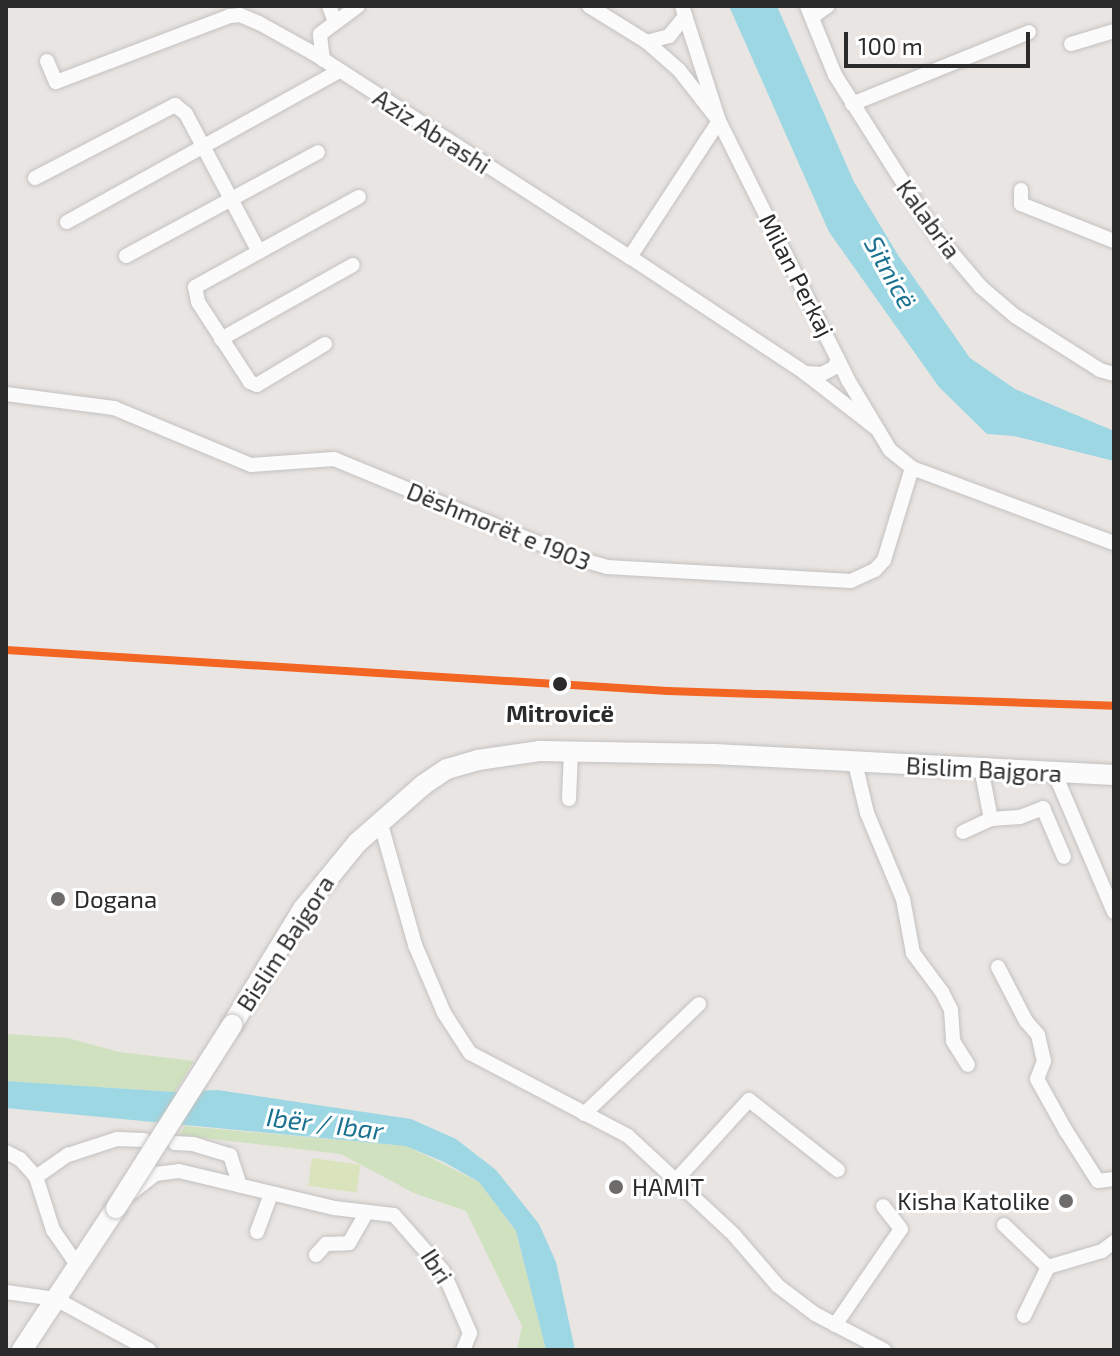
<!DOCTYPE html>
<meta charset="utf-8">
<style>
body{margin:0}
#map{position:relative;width:1120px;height:1356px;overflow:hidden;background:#e9e5e2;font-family:"Exo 2",sans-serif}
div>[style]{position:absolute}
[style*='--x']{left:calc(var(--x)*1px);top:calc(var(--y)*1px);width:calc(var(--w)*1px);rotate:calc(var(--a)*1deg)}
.green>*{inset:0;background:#cfe1be}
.pitch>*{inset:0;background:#d9e4bc;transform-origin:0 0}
.water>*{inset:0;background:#9dd7e3}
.roads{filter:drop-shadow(0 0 2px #c3c2c1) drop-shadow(0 0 2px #c3c2c1)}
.street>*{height:14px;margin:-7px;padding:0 7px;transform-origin:7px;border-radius:7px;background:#fcfbfb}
.secondary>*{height:20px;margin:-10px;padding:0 10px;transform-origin:10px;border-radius:10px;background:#fcfbfb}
.bridges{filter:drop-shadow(0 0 2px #c3c2c1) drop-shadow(0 0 2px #c3c2c1)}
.secondary-bridge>*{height:20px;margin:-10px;padding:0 10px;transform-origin:10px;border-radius:10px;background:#fcfbfb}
.rail-1>*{height:8px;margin:-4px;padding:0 4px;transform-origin:4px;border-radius:4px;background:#f26522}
.dots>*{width:22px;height:22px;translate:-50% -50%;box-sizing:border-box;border:4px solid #fff;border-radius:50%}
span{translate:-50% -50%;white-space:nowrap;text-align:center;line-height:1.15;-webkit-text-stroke:6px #fff;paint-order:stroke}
.street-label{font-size:24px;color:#2b2b2b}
.stop-label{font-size:24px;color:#2b2b2b;font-weight:700}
.poi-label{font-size:24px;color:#2b2b2b}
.left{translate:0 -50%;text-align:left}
.right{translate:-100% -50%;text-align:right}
.water-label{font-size:26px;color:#1a7290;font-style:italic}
.frame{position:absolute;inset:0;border:8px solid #2b2b2b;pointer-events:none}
.scale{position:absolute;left:844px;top:32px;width:186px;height:36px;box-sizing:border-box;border:4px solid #2b2b2b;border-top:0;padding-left:10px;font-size:24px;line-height:28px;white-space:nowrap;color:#2b2b2b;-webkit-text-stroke:6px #fff;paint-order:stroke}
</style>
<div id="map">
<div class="green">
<i style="clip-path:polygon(6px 1034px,68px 1038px,119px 1052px,194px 1061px,175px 1092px,6px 1081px)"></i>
<i style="clip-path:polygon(185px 1126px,407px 1146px,479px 1182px,516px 1231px,546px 1350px,517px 1350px,522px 1326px,466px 1211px,414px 1193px,341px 1154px,179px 1135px)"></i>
</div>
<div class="pitch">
<i style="left:312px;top:1158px;width:49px;height:28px;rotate:8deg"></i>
</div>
<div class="water">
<i style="clip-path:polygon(729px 6px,777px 6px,854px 182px,898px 255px,970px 358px,1015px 389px,1114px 431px,1114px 461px,1014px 436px,987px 434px,939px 387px,829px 232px)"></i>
<i style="clip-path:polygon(6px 1081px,175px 1092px,218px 1090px,411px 1119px,456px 1139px,496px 1170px,539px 1224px,556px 1262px,575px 1350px,546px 1350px,516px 1231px,479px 1182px,444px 1162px,406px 1146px,6px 1108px)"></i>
</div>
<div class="roads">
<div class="street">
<i style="--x:329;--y:6;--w:17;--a:69"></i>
<i style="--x:589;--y:6;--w:68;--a:31.8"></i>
<i style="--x:647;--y:42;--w:43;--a:41.2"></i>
<i style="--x:679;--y:70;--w:65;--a:51.9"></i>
<i style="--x:719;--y:121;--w:163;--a:123.2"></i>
<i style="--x:682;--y:6;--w:121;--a:72.2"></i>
<i style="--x:719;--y:121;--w:289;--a:63.5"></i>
<i style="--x:848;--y:380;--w:82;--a:59"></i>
<i style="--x:890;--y:450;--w:28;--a:39"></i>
<i style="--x:912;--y:468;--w:215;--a:20.4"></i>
<i style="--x:807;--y:6;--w:74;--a:67.9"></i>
<i style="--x:835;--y:75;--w:187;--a:57.7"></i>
<i style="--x:935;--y:233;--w:71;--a:49.6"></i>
<i style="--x:981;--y:287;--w:45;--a:40.5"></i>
<i style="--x:1015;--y:316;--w:101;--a:32.4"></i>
<i style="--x:1100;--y:370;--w:15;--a:16"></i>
<i style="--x:812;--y:17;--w:19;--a:-35"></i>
<i style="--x:647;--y:42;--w:23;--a:-15"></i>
<i style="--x:669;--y:36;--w:26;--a:-51"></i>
<i style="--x:1071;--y:44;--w:45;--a:-16.8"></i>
<i style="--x:323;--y:60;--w:26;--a:-97"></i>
<i style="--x:320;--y:34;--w:47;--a:-36.4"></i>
<i style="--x:47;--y:61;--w:23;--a:67"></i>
<i style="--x:56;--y:82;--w:186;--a:-20.8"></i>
<i style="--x:230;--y:16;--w:10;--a:-6"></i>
<i style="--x:240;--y:15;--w:21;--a:23"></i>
<i style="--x:259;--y:23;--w:62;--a:29.1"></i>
<i style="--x:313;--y:53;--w:377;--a:32.8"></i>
<i style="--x:630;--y:257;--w:210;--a:33.5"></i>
<i style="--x:805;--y:373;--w:90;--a:37.8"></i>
<i style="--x:852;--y:104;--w:191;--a:-22.1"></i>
<i style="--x:35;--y:178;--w:158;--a:-27.5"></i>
<i style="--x:175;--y:105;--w:14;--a:39"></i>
<i style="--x:186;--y:114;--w:156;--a:62.1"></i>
<i style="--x:1021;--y:190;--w:14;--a:90"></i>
<i style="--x:1021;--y:204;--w:100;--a:21.7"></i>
<i style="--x:67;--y:222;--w:311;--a:-29"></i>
<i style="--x:126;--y:256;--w:218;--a:-28.4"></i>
<i style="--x:221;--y:339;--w:151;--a:-29.3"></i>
<i style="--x:325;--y:344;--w:79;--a:148.9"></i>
<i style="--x:257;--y:385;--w:8;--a:-157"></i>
<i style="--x:250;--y:382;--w:95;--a:-123"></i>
<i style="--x:198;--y:302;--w:15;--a:-101"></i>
<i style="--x:195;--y:287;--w:187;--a:-28.8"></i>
<i style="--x:805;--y:373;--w:17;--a:3"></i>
<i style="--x:822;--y:374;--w:15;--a:-28"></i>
<i style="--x:835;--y:367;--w:9;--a:-72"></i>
<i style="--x:6;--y:394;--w:109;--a:7.4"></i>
<i style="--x:114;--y:408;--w:148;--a:22.6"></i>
<i style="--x:251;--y:465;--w:83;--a:-4.1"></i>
<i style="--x:334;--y:459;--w:254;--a:22.4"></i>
<i style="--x:569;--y:556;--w:40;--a:16"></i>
<i style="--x:607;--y:567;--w:244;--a:3.3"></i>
<i style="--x:851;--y:581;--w:26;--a:-25"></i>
<i style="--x:875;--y:570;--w:13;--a:-48"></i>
<i style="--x:884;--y:560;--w:96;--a:-73.1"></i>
<i style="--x:855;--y:763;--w:51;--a:76.5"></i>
<i style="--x:867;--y:813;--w:93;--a:67.3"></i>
<i style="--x:903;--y:899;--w:55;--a:79.5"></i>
<i style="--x:913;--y:953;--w:49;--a:53.4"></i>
<i style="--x:942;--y:992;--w:20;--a:63"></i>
<i style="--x:951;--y:1010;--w:31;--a:86"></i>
<i style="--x:953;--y:1041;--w:28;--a:58"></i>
<i style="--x:1054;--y:772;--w:152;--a:66.8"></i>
<i style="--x:569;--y:799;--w:48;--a:-87.6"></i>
<i style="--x:991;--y:819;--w:29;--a:-4"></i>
<i style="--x:1020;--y:817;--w:25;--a:-21"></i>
<i style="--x:1043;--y:808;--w:53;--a:66.8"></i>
<i style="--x:380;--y:821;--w:129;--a:74.2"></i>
<i style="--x:415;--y:945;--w:74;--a:66.9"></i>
<i style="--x:444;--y:1013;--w:48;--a:57"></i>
<i style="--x:470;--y:1053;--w:178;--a:27.7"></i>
<i style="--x:628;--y:1136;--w:145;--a:43"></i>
<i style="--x:734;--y:1235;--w:67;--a:49.2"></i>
<i style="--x:778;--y:1286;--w:46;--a:37.1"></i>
<i style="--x:815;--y:1314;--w:78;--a:27.6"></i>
<i style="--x:963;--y:832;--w:31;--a:-25"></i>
<i style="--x:991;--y:819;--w:52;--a:-101.1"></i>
<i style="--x:998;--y:967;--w:61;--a:62.6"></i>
<i style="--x:1026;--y:1021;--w:18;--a:49"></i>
<i style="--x:1038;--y:1035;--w:27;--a:77"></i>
<i style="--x:1044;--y:1061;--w:19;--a:111"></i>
<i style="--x:1037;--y:1079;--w:60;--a:60.9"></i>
<i style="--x:1066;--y:1131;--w:59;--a:57.4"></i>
<i style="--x:1098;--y:1181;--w:16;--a:-7"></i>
<i style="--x:584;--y:1114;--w:159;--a:-43.7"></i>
<i style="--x:175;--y:1143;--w:18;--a:3"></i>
<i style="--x:193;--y:1144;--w:39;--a:17"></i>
<i style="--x:230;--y:1155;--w:32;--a:72"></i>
<i style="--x:6;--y:1152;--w:16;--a:27"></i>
<i style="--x:20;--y:1159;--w:24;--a:48"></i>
<i style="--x:36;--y:1177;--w:56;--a:72.2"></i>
<i style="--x:53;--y:1230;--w:44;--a:55.2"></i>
<i style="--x:36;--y:1177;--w:39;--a:-35"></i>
<i style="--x:68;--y:1155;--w:52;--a:-18.1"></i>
<i style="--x:117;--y:1139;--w:27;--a:2"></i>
<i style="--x:677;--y:1179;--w:107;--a:-47.7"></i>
<i style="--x:749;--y:1100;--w:113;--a:38.2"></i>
<i style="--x:131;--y:1193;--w:31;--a:-38"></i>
<i style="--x:155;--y:1174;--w:24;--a:-7"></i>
<i style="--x:179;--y:1171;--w:159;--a:13.4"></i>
<i style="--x:334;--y:1208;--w:60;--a:6.7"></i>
<i style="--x:394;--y:1215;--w:74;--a:48.8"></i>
<i style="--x:443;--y:1271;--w:68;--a:66.5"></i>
<i style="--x:470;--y:1333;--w:18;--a:112"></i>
<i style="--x:1004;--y:1225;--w:61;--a:43.7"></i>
<i style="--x:257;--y:1232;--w:40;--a:-69.8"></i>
<i style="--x:316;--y:1255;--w:15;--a:-48"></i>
<i style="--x:326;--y:1244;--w:23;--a:-2"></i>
<i style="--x:349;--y:1243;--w:36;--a:-60"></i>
<i style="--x:6;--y:1292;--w:50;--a:8"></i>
<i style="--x:56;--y:1299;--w:106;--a:28.7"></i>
<i style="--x:1024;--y:1316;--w:55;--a:-63.9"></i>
<i style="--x:1048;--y:1267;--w:56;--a:-16.5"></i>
<i style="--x:1102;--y:1251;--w:15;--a:-37"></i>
<i style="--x:835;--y:1325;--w:116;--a:-55.5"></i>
<i style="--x:901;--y:1229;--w:29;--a:-128"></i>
</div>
<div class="secondary">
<i style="--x:232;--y:1025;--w:136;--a:-58.5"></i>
<i style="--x:303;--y:909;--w:85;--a:-50.7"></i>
<i style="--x:357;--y:843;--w:88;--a:-41.3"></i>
<i style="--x:423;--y:785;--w:29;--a:-34"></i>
<i style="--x:447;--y:769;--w:32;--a:-16"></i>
<i style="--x:478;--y:760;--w:63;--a:-8.3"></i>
<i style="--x:540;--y:751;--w:174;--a:1"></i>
<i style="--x:714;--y:754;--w:401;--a:3"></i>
<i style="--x:22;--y:1350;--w:170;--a:-56.5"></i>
</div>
</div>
<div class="bridges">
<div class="secondary-bridge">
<i style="--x:116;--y:1208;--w:217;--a:-57.6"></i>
</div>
</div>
<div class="rail-1">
<i style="--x:6;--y:650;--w:663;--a:3.54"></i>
<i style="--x:668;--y:691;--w:446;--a:1.9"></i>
</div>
<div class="dots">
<i style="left:560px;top:684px;background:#2b2b2b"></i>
<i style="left:58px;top:899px;background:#6e6c6b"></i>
<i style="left:616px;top:1187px;background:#6e6c6b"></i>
<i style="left:1066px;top:1201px;background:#6e6c6b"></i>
</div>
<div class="street-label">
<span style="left:432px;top:131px;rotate:33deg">Aziz Abrashi</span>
<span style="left:929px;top:219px;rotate:54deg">Kalabria</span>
<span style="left:797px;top:275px;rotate:63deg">Milan Perkaj</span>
<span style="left:499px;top:526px;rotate:22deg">Dëshmorët e 1903</span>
<span style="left:984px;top:769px;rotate:3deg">Bislim Bajgora</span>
<span style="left:285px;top:943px;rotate:-57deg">Bislim Bajgora</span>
<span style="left:437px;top:1266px;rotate:57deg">Ibri</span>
</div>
<div class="stop-label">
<span style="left:560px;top:713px">Mitrovicë</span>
</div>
<div class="poi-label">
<span class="left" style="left:74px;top:899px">Dogana</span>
<span class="left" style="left:632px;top:1187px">HAMIT</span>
<span class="right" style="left:1050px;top:1201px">Kisha Katolike</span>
</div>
<div class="water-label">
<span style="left:891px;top:272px;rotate:61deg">Sitnicë</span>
<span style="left:325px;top:1123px;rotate:7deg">Ibër / Ibar</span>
</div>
<div class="frame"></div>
<div class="scale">100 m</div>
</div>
